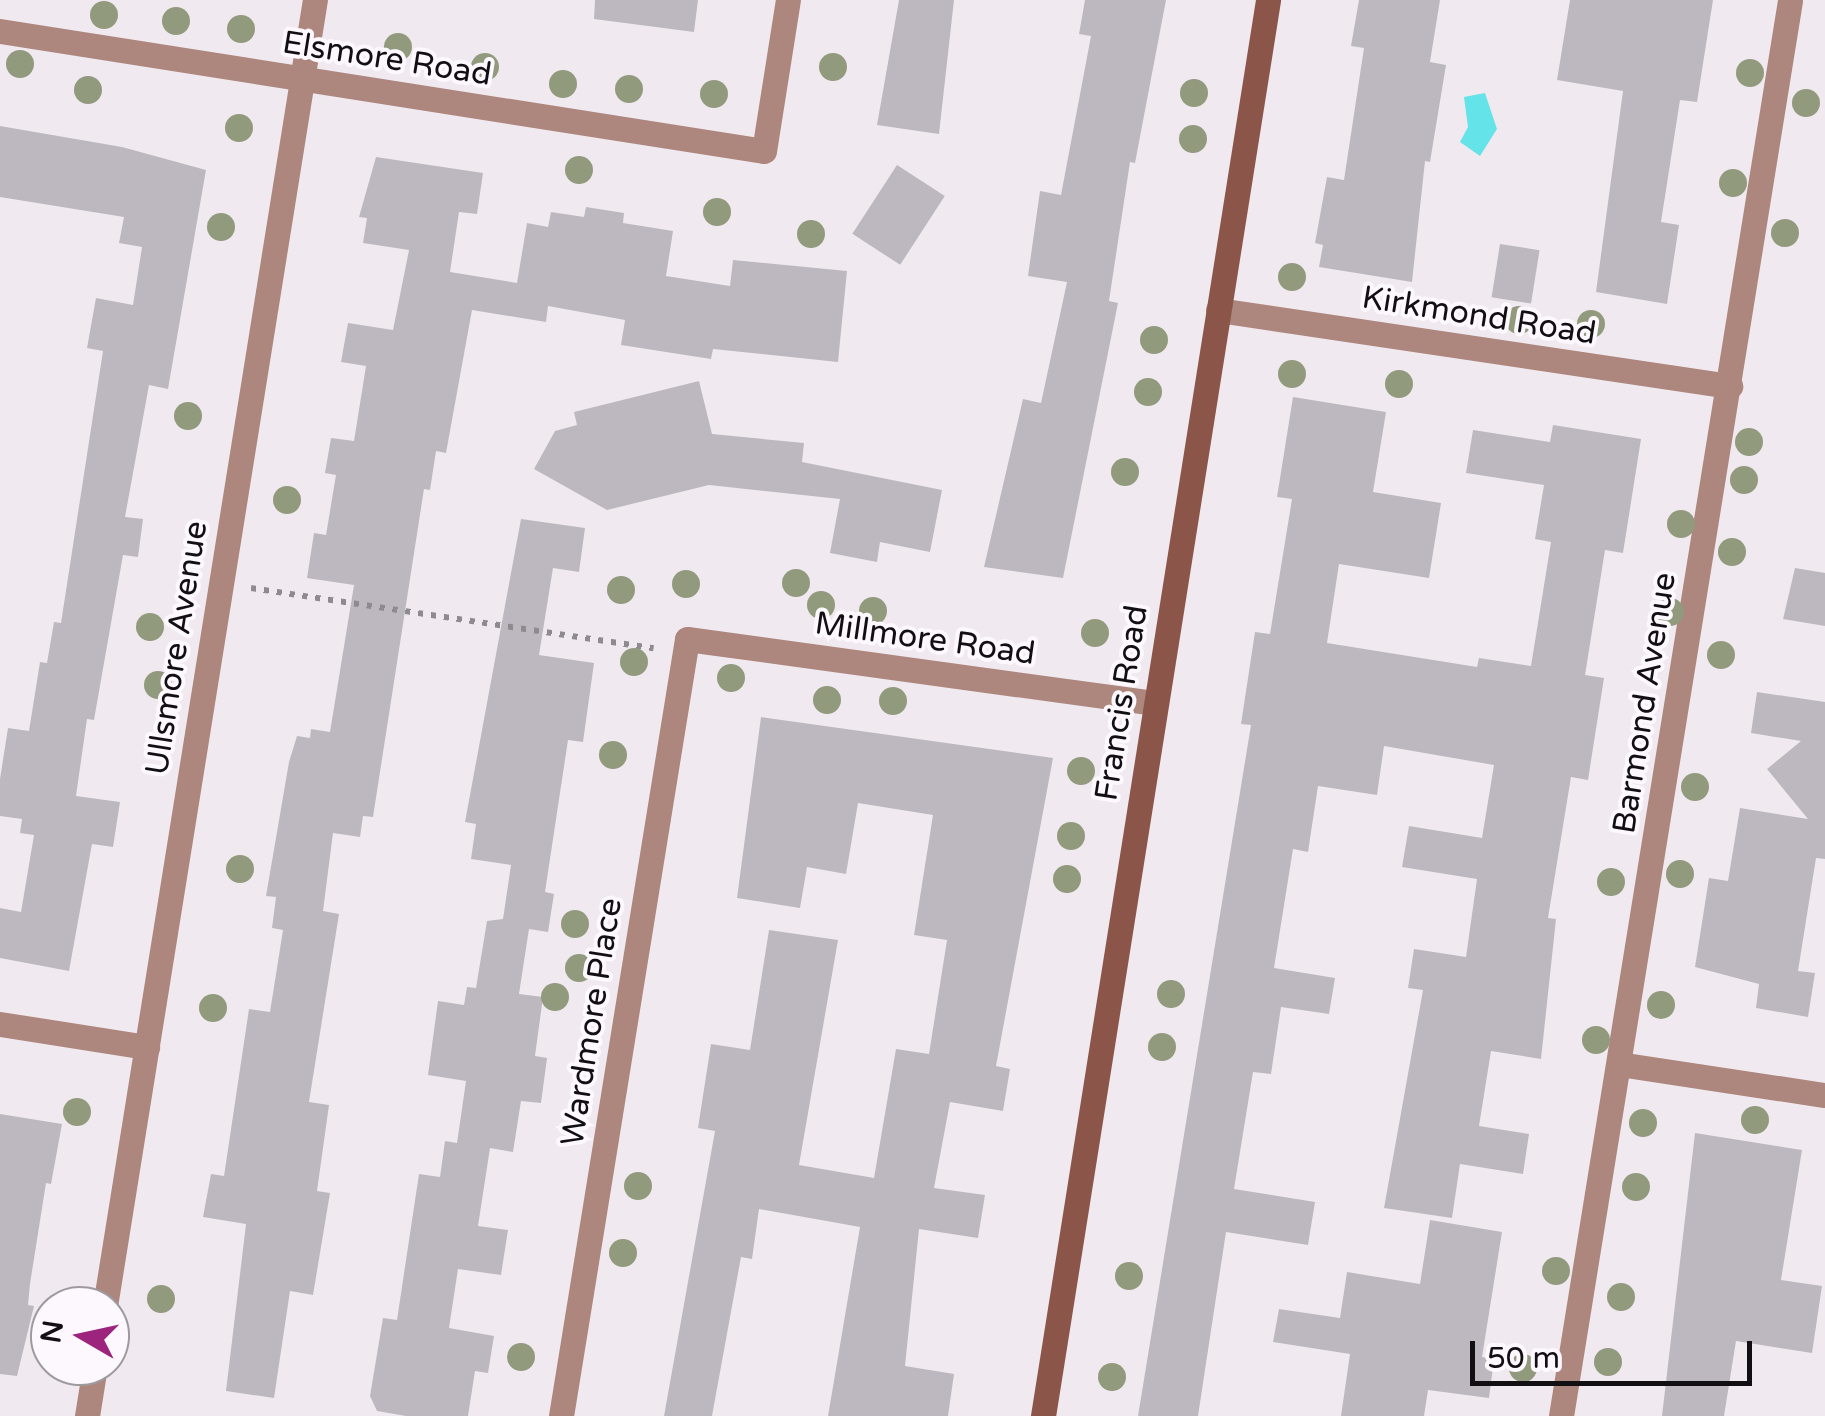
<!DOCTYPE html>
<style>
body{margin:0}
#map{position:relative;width:1825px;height:1416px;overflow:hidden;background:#f0eaf0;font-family:"Varela Round",sans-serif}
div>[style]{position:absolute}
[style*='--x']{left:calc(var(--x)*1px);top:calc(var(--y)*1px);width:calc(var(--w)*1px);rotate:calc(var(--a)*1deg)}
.water>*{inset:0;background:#64e3e8}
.building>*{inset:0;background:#bdb8c0;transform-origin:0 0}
.path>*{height:6px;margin-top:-3px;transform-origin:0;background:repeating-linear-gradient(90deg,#8f8a8f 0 5px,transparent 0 13px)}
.street>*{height:25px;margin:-12.5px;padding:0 12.5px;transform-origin:12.5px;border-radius:12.5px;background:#ad867d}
.secondary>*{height:25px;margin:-12.5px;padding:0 12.5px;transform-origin:12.5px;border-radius:12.5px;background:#8c5549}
.trees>*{width:28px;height:28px;margin:-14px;border-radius:50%;background:#929a7d}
span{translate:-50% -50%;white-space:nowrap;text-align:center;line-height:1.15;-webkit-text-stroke:8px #fdf7fe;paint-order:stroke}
.street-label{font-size:32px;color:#110f11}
.north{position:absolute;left:30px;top:1286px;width:100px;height:100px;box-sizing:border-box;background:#fdf7fe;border:2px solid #9f9a9f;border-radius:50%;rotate:279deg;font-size:28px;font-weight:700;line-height:40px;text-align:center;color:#110f11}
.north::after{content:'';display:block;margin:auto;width:35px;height:45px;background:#9d247c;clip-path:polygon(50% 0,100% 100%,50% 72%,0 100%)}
.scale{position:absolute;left:1470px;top:1341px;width:282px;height:45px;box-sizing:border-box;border:5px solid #110f11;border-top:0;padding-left:12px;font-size:30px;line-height:35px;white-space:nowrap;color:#110f11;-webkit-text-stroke:8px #fdf7fe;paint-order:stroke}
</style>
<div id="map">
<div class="water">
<i style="clip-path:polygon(1485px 93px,1497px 129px,1480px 156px,1460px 142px,1468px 127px,1464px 97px)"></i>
</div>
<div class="building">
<i style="clip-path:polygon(595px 0,698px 0,694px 32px,594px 19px)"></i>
<i style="clip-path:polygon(899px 0,954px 0,939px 134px,877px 125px)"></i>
<i style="clip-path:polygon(1085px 0,1166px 0,1135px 163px,1130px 162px,1109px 301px,1118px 303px,1063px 578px,984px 567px,1023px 399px,1041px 403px,1067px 282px,1028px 276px,1040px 191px,1061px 195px,1091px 36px,1079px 34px)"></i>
<i style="clip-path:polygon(1359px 0,1440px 0,1430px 62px,1446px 65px,1430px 162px,1425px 161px,1412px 282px,1319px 267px,1323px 245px,1315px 243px,1327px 177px,1344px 180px,1364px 48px,1351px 46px)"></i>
<i style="clip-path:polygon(1570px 0,1713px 0,1697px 102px,1680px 100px,1661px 222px,1679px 225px,1667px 304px,1596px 292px,1623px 91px,1557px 80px)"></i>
<i style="clip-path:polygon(0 126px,122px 147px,206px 170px,168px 389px,149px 385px,125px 517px,143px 519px,138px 557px,123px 555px,94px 720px,87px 719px,76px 796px,120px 802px,113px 847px,92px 844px,69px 971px,0 958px,0 908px,21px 912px,34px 835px,20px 833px,22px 819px,0 816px,0 779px,8px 728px,29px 731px,40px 662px,47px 663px,54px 622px,61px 623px,103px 351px,87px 348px,96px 298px,133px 305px,142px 247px,119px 243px,124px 217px,0 197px)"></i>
<i style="clip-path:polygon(376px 157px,483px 173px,477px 214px,459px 212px,450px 272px,517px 283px,527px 223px,548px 227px,551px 212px,584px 217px,586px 207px,624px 213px,623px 223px,673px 231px,666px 276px,730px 286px,733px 260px,847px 271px,838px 362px,713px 349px,711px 359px,621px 345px,625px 320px,548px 306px,546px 322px,472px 310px,446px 453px,436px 451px,430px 490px,424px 489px,373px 817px,363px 816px,360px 837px,333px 833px,323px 911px,339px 914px,309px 1102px,329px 1105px,317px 1191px,330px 1193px,313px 1295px,290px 1291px,274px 1398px,226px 1391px,246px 1224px,203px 1217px,211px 1174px,224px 1176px,249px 1009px,270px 1012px,283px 930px,272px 928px,276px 897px,266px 896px,289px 762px,297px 736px,310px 738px,311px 729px,330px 732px,354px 585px,307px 578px,314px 533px,326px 535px,336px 475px,325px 473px,331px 438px,354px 441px,366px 366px,341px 362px,348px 323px,393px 330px,409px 250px,363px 243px,367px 218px,359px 217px)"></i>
<i style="left:897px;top:165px;width:57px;height:82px;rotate:33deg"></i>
<i style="left:1500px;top:244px;width:40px;height:54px;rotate:9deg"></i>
<i style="clip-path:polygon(699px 381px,712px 434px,804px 443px,802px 462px,942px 490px,930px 552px,880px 542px,877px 562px,830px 553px,840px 499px,709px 485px,607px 510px,534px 469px,555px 431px,577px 425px,574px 412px)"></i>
<i style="clip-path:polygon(1293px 397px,1386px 412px,1373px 492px,1441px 503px,1429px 578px,1339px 564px,1327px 643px,1477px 667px,1479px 658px,1531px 666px,1551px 542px,1535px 539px,1544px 485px,1466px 473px,1473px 430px,1550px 442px,1553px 425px,1641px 439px,1623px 553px,1605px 550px,1585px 675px,1604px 678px,1588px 780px,1571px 777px,1548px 918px,1556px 919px,1541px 1059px,1491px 1051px,1479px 1126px,1529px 1134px,1523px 1174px,1460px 1164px,1452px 1218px,1384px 1208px,1423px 990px,1408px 988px,1414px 949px,1466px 957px,1477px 879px,1402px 867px,1409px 826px,1482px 838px,1494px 765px,1384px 746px,1377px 795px,1318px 786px,1308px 852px,1293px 849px,1274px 968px,1335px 978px,1329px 1014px,1281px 1007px,1271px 1074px,1253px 1072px,1234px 1189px,1315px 1202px,1308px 1245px,1226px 1232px,1198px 1416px,1138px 1416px,1251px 725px,1241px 724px,1255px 632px,1270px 634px,1292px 499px,1277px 497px)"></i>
<i style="clip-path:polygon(521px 519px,585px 528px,579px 572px,553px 568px,539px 655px,594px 663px,583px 742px,568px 740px,545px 892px,554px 894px,548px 932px,529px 929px,519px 994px,543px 997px,535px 1056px,547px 1058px,541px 1103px,521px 1101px,513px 1152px,490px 1148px,478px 1226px,508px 1230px,501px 1275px,458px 1269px,449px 1328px,494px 1336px,488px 1373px,475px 1371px,468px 1416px,406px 1416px,377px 1411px,370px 1396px,383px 1318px,397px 1320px,419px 1174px,440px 1177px,445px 1141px,457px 1143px,466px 1081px,428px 1075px,438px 1001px,464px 1005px,467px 987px,476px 988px,487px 921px,503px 919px,511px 865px,471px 859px,476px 824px,465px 822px)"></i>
<i style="clip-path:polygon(1795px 568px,1825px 573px,1825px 626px,1783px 619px)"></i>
<i style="clip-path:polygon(1757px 692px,1825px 702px,1825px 859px,1816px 858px,1798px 971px,1815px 973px,1808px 1017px,1756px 1008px,1759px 984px,1695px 967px,1709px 878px,1728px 881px,1740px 808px,1808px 819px,1767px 769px,1801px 741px,1751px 733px)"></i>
<i style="clip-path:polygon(761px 717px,1053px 758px,996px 1066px,1010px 1069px,1003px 1111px,950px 1102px,934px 1188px,985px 1195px,978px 1238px,919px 1229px,905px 1366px,954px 1374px,948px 1416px,828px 1416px,860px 1227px,759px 1209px,752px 1259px,741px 1257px,712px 1416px,664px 1416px,715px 1131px,698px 1128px,711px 1044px,750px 1050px,769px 930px,838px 940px,799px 1165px,874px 1178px,896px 1049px,929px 1054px,947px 940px,914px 935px,933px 815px,858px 803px,846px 874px,807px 867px,800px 908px,737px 898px)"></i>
<i style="clip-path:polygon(0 1114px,62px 1124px,51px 1184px,46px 1183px,30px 1284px,28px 1305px,34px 1306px,17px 1376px,0 1374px)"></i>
<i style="clip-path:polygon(1695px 1133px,1802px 1150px,1781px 1280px,1822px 1286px,1812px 1353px,1736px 1341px,1724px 1416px,1662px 1416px)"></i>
<i style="clip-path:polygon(1430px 1220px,1502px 1232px,1482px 1357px,1494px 1359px,1489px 1398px,1428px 1390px,1424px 1416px,1341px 1416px,1350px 1354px,1273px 1342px,1279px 1309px,1340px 1318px,1347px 1272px,1420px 1284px)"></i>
</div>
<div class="path">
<i style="--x:251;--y:588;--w:407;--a:8.5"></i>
</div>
<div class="street">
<i style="--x:0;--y:31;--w:773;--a:8.93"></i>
<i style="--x:764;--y:151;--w:153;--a:-81"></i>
<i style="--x:1218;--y:310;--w:518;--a:8.44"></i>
<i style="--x:0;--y:1024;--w:149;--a:8.9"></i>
<i style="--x:1619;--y:1064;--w:208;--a:8.6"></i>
<i style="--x:105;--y:1306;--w:1323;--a:-80.87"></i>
<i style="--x:87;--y:1416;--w:51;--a:-80.9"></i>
<i style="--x:561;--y:1416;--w:787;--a:-80.79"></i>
<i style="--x:687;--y:639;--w:471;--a:7.8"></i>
<i style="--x:1561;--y:1416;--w:1434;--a:-80.81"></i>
</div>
<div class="secondary">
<i style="--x:1043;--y:1416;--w:1434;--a:-80.97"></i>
</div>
<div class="trees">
<i style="left:104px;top:15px"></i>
<i style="left:176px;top:21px"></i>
<i style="left:241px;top:29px"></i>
<i style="left:398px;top:47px"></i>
<i style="left:20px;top:64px"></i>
<i style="left:485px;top:67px"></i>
<i style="left:833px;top:67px"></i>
<i style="left:1750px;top:73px"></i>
<i style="left:563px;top:84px"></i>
<i style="left:629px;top:89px"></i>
<i style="left:88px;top:90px"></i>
<i style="left:1194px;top:93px"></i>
<i style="left:714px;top:94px"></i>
<i style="left:1806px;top:103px"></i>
<i style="left:239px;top:128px"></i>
<i style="left:1193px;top:139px"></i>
<i style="left:579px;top:170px"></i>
<i style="left:1733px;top:183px"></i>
<i style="left:717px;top:212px"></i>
<i style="left:221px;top:227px"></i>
<i style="left:1785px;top:233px"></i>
<i style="left:811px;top:234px"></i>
<i style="left:1292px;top:277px"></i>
<i style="left:1519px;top:320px"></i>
<i style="left:1591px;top:324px"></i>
<i style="left:1154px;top:340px"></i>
<i style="left:1292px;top:374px"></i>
<i style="left:1399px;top:384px"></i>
<i style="left:1148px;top:392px"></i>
<i style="left:188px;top:416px"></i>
<i style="left:1749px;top:442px"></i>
<i style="left:1125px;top:472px"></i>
<i style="left:1744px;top:480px"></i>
<i style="left:287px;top:500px"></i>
<i style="left:1681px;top:524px"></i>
<i style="left:1732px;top:552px"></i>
<i style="left:796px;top:583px"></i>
<i style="left:686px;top:584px"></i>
<i style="left:621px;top:590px"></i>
<i style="left:821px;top:605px"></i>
<i style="left:873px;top:611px"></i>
<i style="left:1670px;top:612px"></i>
<i style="left:150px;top:627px"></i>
<i style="left:1095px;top:633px"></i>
<i style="left:1721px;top:655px"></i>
<i style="left:634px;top:662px"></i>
<i style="left:731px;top:678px"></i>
<i style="left:158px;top:685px"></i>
<i style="left:827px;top:700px"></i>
<i style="left:893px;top:701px"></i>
<i style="left:613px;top:755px"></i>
<i style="left:1081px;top:771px"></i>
<i style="left:1695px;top:787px"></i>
<i style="left:1071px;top:836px"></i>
<i style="left:240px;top:869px"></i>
<i style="left:1680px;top:874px"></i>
<i style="left:1067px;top:879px"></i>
<i style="left:1611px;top:882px"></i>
<i style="left:575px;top:924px"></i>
<i style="left:579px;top:968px"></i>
<i style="left:1171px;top:994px"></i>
<i style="left:555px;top:997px"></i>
<i style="left:1661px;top:1005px"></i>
<i style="left:213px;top:1008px"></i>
<i style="left:1596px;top:1040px"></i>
<i style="left:1162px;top:1047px"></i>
<i style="left:77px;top:1112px"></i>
<i style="left:1755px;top:1120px"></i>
<i style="left:1643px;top:1123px"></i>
<i style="left:638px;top:1186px"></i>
<i style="left:1636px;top:1187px"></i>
<i style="left:623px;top:1253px"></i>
<i style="left:1556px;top:1271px"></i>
<i style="left:1129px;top:1276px"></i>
<i style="left:1621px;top:1297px"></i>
<i style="left:161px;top:1299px"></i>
<i style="left:521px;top:1357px"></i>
<i style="left:1608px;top:1362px"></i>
<i style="left:1523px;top:1368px"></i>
<i style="left:1112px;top:1377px"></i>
</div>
<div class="street-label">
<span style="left:387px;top:59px;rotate:9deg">Elsmore Road</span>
<span style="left:1479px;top:316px;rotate:9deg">Kirkmond Road</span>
<span style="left:925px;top:639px;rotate:8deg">Millmore Road</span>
<span style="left:177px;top:648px;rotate:-81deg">Ullsmore Avenue</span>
<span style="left:1122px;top:703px;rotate:-81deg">Francis Road</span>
<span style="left:1645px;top:703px;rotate:-81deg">Barmond Avenue</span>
<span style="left:592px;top:1022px;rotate:-81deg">Wardmore Place</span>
</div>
<div class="north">N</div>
<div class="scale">50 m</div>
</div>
